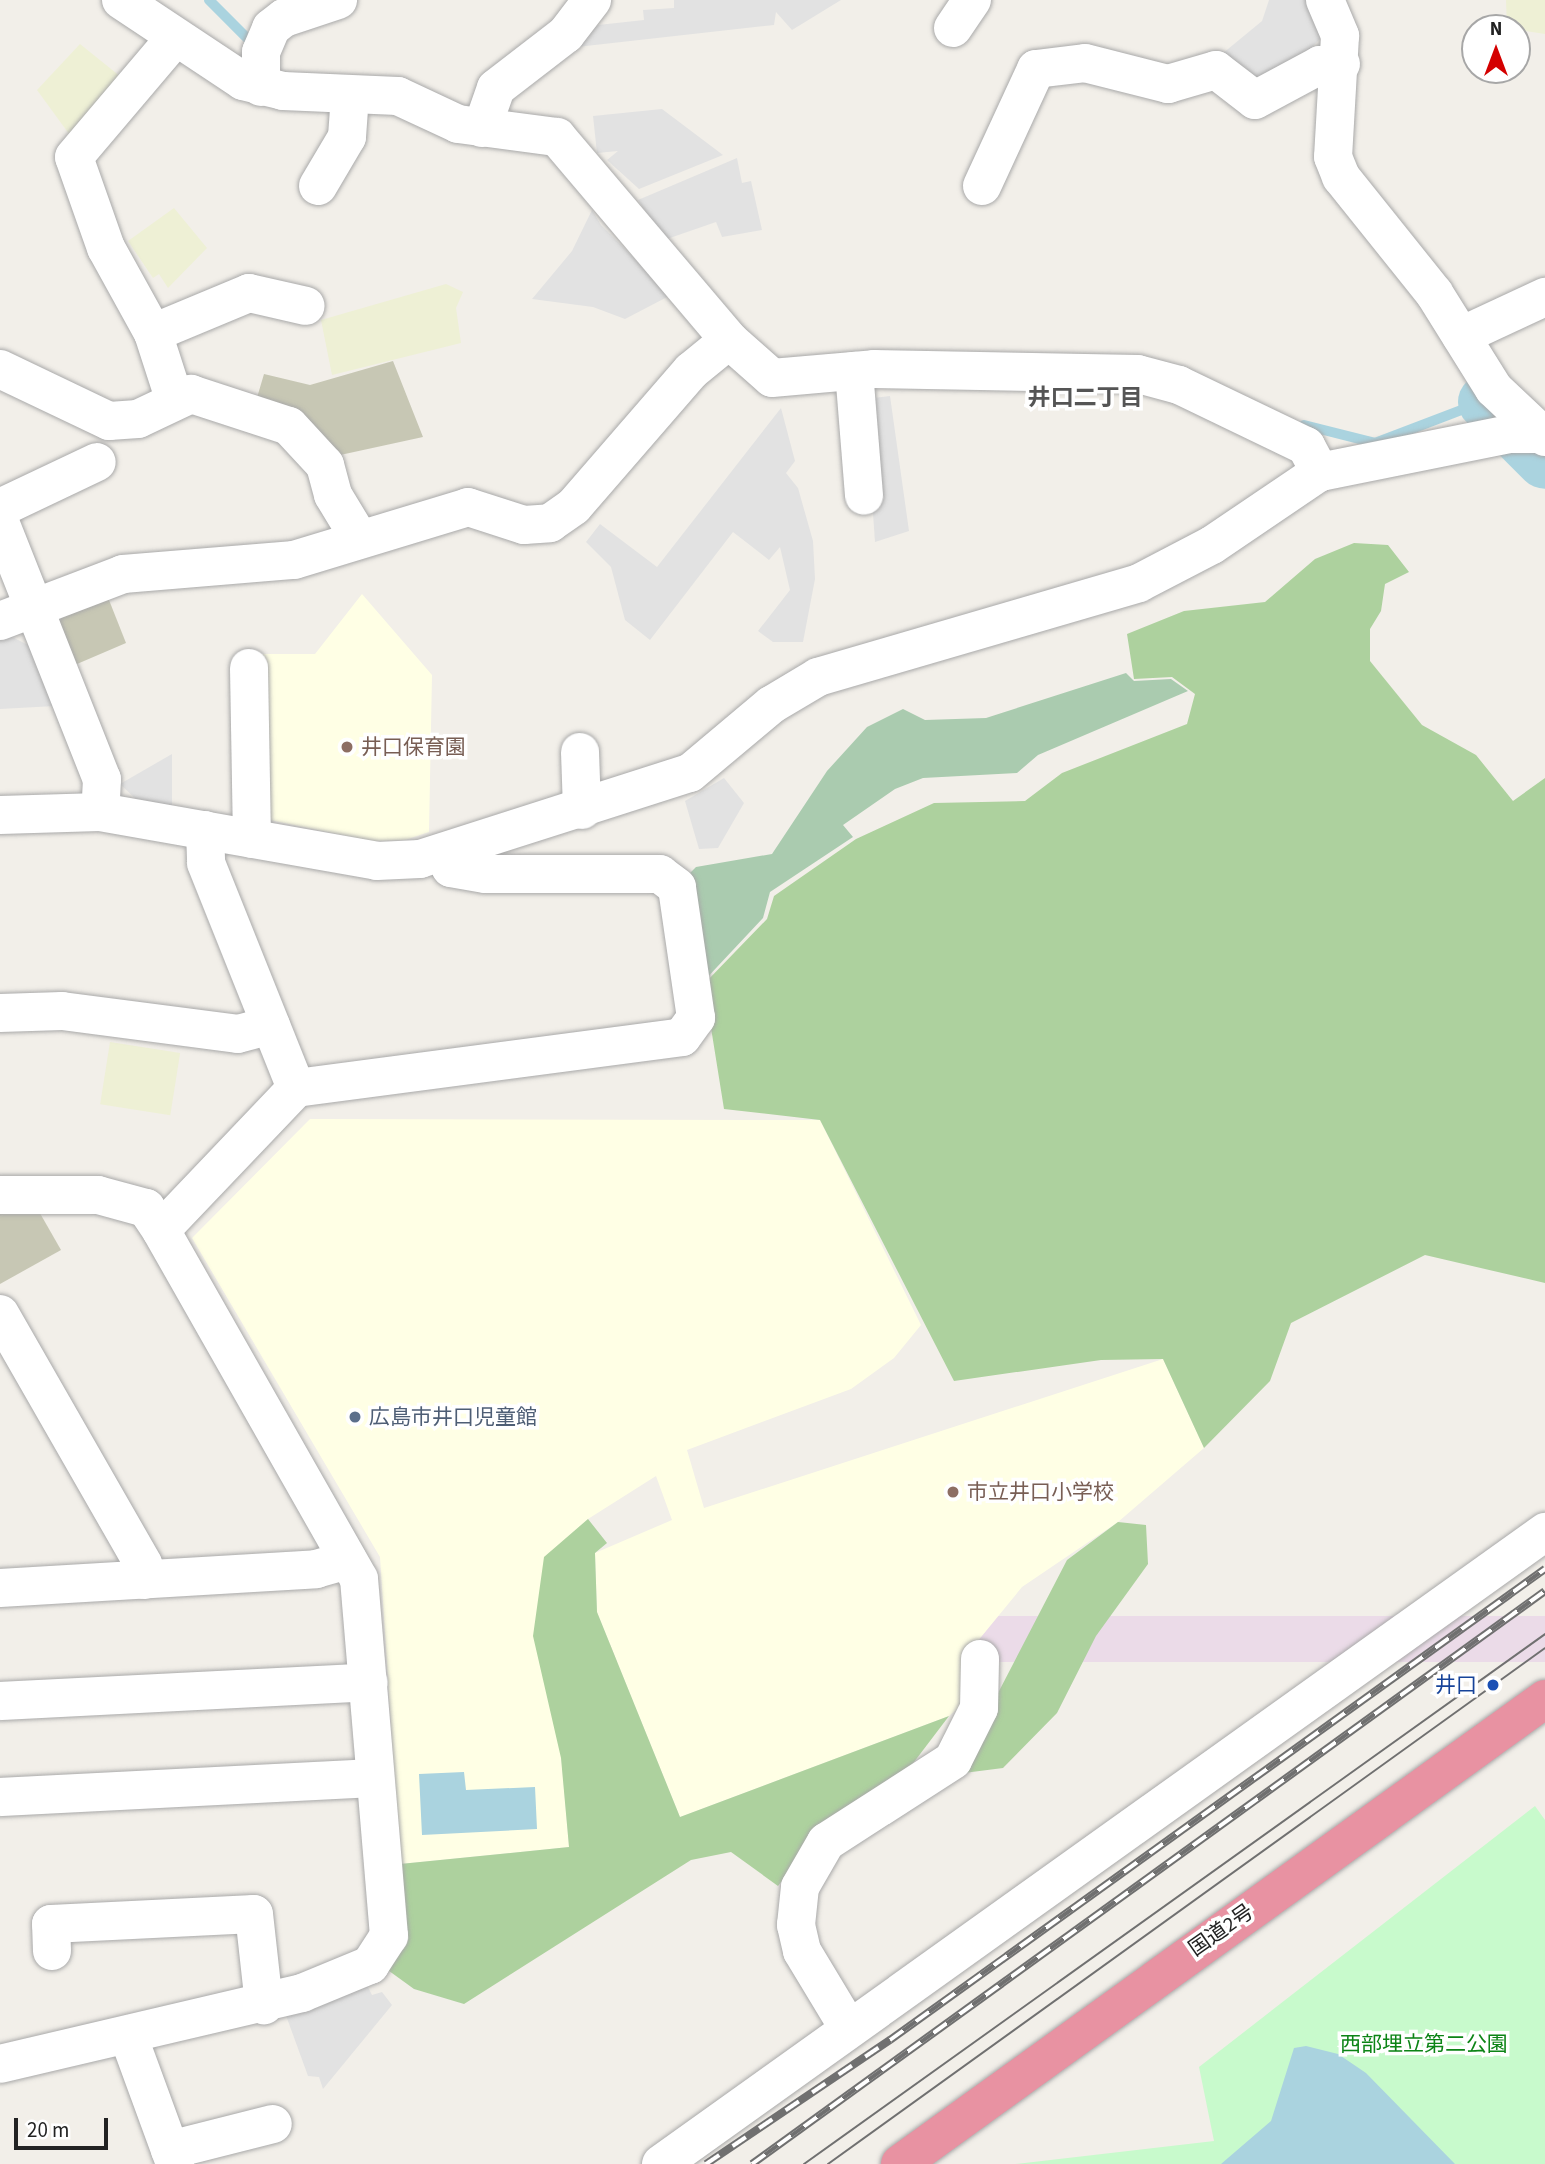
<!DOCTYPE html>
<meta charset="utf-8">
<style>
body{margin:0}
#map{position:relative;width:1545px;height:2164px;overflow:hidden;background:#f2efe9;font-family:"Source Sans 3","Noto Sans JP",sans-serif}
div>[style]{position:absolute}
[style*='--x']{left:calc(var(--x)*1px);top:calc(var(--y)*1px);width:calc(var(--w)*1px);rotate:calc(var(--a)*1deg)}
.industrial>*{inset:0;background:#ebdbe8;transform-origin:0 0}
.education>*{inset:0;background:#ffffe5}
.construction>*{inset:0;background:#c7c7b4}
.farmland>*{inset:0;background:#eef0d5;transform-origin:0 0}
.forest>*{inset:0;background:#add19e}
.cemetery>*{inset:0;background:#aacbaf}
.park>*{inset:0;background:#c8facc}
.parking>*{inset:0;background:#e2e2e2}
.water>*{inset:0;background:#aad3df}
.stream>*{height:10px;margin:-5px;padding:0 5px;transform-origin:5px;border-radius:5px;background:#aad3df}
.river>*{height:56px;margin:-28px;padding:0 28px;transform-origin:28px;border-radius:28px;background:#aad3df}
.roads{filter:drop-shadow(0 0 2px #a9a9a9) drop-shadow(0 0 2px #a9a9a9)}
.minor>*{height:38px;margin:-19px;padding:0 19px;transform-origin:19px;border-radius:19px;background:#fff}
.highway>*{height:38px;margin:-19px;padding:0 19px;transform-origin:19px;border-radius:19px;background:#e892a2}
.tram>*{height:2px;margin:-1px;padding:0 1px;transform-origin:1px;border-radius:1px;background:#707070}
.rail>*{height:8px;margin-top:-4px;transform-origin:0;background:repeating-linear-gradient(90deg,#fff 0 16px,#707070 0 32px);box-sizing:border-box;border-block:2px solid #707070}
.dots>*{width:19px;height:19px;translate:-50% -50%;box-sizing:border-box;border:4px solid #fff;border-radius:50%}
span{translate:-50% -50%;white-space:nowrap;text-align:center;line-height:1.15;-webkit-text-stroke:7px #fff;paint-order:stroke}
.education-label{font-size:21px;color:#785e54}
.left{translate:0 -50%;text-align:left}
.service-label{font-size:21px;color:#4e5e75}
.transit-label{font-size:21px;color:#164399}
.right{translate:-100% -50%;text-align:right}
.street-label{font-size:21px;color:#222}
.park-label{font-size:21px;color:#0c8416}
.neighbourhood-label{font-size:23px;color:#555;font-weight:700}
.north{position:absolute;left:1461px;top:14px;width:70px;height:70px;box-sizing:border-box;background:#fff;border:2px solid #a7a7a7;border-radius:50%;rotate:0deg;font-size:19px;font-weight:700;line-height:28px;text-align:center;color:#222}
.north::after{content:'';display:block;margin:auto;width:24px;height:32px;background:#d40000;clip-path:polygon(50% 0,100% 100%,50% 72%,0 100%)}
.scale{position:absolute;left:14px;top:2118px;width:94px;height:32px;box-sizing:border-box;border:4px solid #222;border-top:0;padding-left:9px;font-size:21px;line-height:24px;white-space:nowrap;color:#222;-webkit-text-stroke:5px #fff;paint-order:stroke}
</style>
<div id="map">
<div class="industrial">
<i style="left:1545px;top:1616px;width:46px;height:935px;rotate:90deg"></i>
</div>
<div class="education">
<i style="clip-path:polygon(362px 594px,432px 675px,429px 832px,405px 840px,371px 841px,265px 819px,262px 654px,315px 654px)"></i>
<i style="clip-path:polygon(310px 1119px,820px 1120px,921px 1325px,894px 1358px,851px 1389px,687px 1450px,704px 1508px,1163px 1359px,1204px 1448px,1118px 1522px,1022px 1587px,977px 1642px,963px 1704px,949px 1716px,680px 1817px,597px 1612px,595px 1553px,672px 1520px,656px 1476px,588px 1519px,544px 1558px,569px 1847px,400px 1864px,380px 1557px,192px 1238px)"></i>
</div>
<div class="construction">
<i style="clip-path:polygon(393px 361px,423px 437px,331px 457px,256px 401px,264px 374px,310px 385px)"></i>
<i style="clip-path:polygon(107px 595px,126px 643px,70px 667px,56px 631px,63px 613px)"></i>
<i style="clip-path:polygon(37px 1208px,61px 1250px,0 1284px,0 1211px)"></i>
</div>
<div class="farmland">
<i style="clip-path:polygon(1506px 0,1545px 0,1545px 34px,1507px 28px)"></i>
<i style="clip-path:polygon(80px 44px,126px 81px,72px 138px,37px 90px)"></i>
<i style="clip-path:polygon(174px 208px,207px 248px,168px 288px,159px 274px,153px 278px,128px 241px)"></i>
<i style="clip-path:polygon(446px 284px,463px 292px,456px 308px,461px 343px,332px 375px,321px 320px)"></i>
<i style="left:110px;top:1042px;width:71px;height:63px;rotate:9deg"></i>
</div>
<div class="forest">
<i style="clip-path:polygon(1354px 543px,1388px 545px,1409px 572px,1385px 584px,1381px 611px,1370px 629px,1370px 661px,1422px 725px,1476px 755px,1513px 801px,1545px 778px,1545px 1283px,1425px 1255px,1291px 1323px,1270px 1381px,1204px 1448px,1163px 1359px,1101px 1360px,954px 1381px,820px 1120px,724px 1109px,704px 984px,767px 919px,774px 896px,856px 839px,934px 803px,1025px 801px,1062px 773px,1187px 724px,1195px 694px,1172px 677px,1134px 679px,1127px 634px,1184px 611px,1265px 602px,1315px 559px)"></i>
<i style="clip-path:polygon(588px 1519px,607px 1543px,595px 1553px,597px 1612px,680px 1817px,949px 1716px,911px 1766px,818px 1834px,778px 1886px,731px 1852px,691px 1860px,464px 2004px,414px 1989px,385px 1968px,400px 1864px,569px 1847px,561px 1758px,533px 1636px,544px 1557px)"></i>
<i style="clip-path:polygon(1118px 1522px,1146px 1525px,1148px 1564px,1096px 1636px,1057px 1713px,1003px 1768px,956px 1774px,1067px 1560px)"></i>
</div>
<div class="cemetery">
<i style="clip-path:polygon(1126px 673px,1134px 681px,1171px 679px,1188px 691px,1038px 755px,1017px 773px,923px 778px,895px 789px,843px 825px,853px 837px,770px 892px,763px 918px,702px 983px,687px 876px,696px 867px,772px 854px,827px 771px,867px 727px,903px 709px,925px 720px,986px 718px)"></i>
</div>
<div class="park">
<i style="clip-path:polygon(1535px 1806px,1545px 1820px,1545px 2164px,1015px 2164px,1214px 2141px,1199px 2067px)"></i>
</div>
<div class="parking">
<i style="clip-path:polygon(674px 0,841px 0,792px 30px,776px 12px,774px 25px,559px 49px,589px 26px,644px 20px,643px 10px,674px 8px)"></i>
<i style="clip-path:polygon(1269px 0,1307px 0,1321px 38px,1292px 67px,1260px 84px,1222px 54px,1262px 21px)"></i>
<i style="clip-path:polygon(662px 109px,723px 155px,639px 189px,607px 160px,618px 151px,597px 153px,593px 116px)"></i>
<i style="clip-path:polygon(737px 158px,742px 183px,751px 181px,762px 230px,722px 237px,716px 222px,664px 240px,638px 200px)"></i>
<i style="clip-path:polygon(592px 210px,601px 225px,671px 295px,625px 319px,593px 307px,532px 299px,572px 251px)"></i>
<i style="clip-path:polygon(890px 396px,909px 531px,875px 542px,865px 399px)"></i>
<i style="clip-path:polygon(781px 408px,795px 461px,786px 473px,798px 488px,813px 541px,815px 579px,803px 642px,773px 642px,758px 631px,790px 590px,780px 547px,769px 560px,733px 532px,650px 640px,625px 620px,611px 567px,586px 542px,600px 524px,657px 567px)"></i>
<i style="clip-path:polygon(6px 634px,32px 647px,55px 706px,0 709px,0 635px)"></i>
<i style="clip-path:polygon(172px 754px,172px 806px,138px 801px,120px 784px)"></i>
<i style="clip-path:polygon(724px 778px,744px 803px,718px 848px,699px 849px,685px 801px)"></i>
<i style="clip-path:polygon(367px 1985px,372px 1995px,382px 1992px,392px 2005px,323px 2089px,319px 2077px,308px 2076px,284px 2010px)"></i>
</div>
<div class="water">
<i style="clip-path:polygon(464px 1772px,466px 1790px,535px 1787px,537px 1829px,422px 1835px,419px 1774px)"></i>
<i style="clip-path:polygon(1306px 2046px,1338px 2054px,1366px 2073px,1455px 2164px,1221px 2164px,1271px 2121px,1294px 2048px)"></i>
</div>
<div class="stream">
<i style="--x:209;--y:0;--w:62;--a:45"></i>
<i style="--x:1304;--y:425;--w:73;--a:14.2"></i>
<i style="--x:1375;--y:443;--w:118;--a:-20.9"></i>
</div>
<div class="river">
<i style="--x:1486;--y:402;--w:83;--a:45"></i>
</div>
<div class="roads">
<div class="minor">
<i style="--x:121;--y:0;--w:146;--a:33.6"></i>
<i style="--x:243;--y:81;--w:41;--a:14"></i>
<i style="--x:283;--y:91;--w:115;--a:2.5"></i>
<i style="--x:398;--y:96;--w:66;--a:25"></i>
<i style="--x:458;--y:124;--w:100;--a:7.5"></i>
<i style="--x:557;--y:137;--w:266;--a:49.7"></i>
<i style="--x:729;--y:340;--w:57;--a:41.5"></i>
<i style="--x:772;--y:378;--w:102;--a:-5"></i>
<i style="--x:874;--y:369;--w:264;--a:1.1"></i>
<i style="--x:1138;--y:374;--w:42;--a:15"></i>
<i style="--x:1179;--y:385;--w:141;--a:25.7"></i>
<i style="--x:1306;--y:446;--w:30;--a:62"></i>
<i style="--x:1320;--y:472;--w:194;--a:-11.3"></i>
<i style="--x:1510;--y:434;--w:35;--a:0"></i>
<i style="--x:1325;--y:0;--w:39;--a:67"></i>
<i style="--x:1340;--y:36;--w:121;--a:93.3"></i>
<i style="--x:1333;--y:157;--w:22;--a:68"></i>
<i style="--x:1341;--y:177;--w:149;--a:51.3"></i>
<i style="--x:1434;--y:293;--w:113;--a:58"></i>
<i style="--x:1494;--y:389;--w:70;--a:43.3"></i>
<i style="--x:953;--y:28;--w:34;--a:-56"></i>
<i style="--x:261;--y:87;--w:35;--a:-90"></i>
<i style="--x:261;--y:52;--w:26;--a:-67"></i>
<i style="--x:271;--y:28;--w:16;--a:-38"></i>
<i style="--x:284;--y:18;--w:57;--a:-18.4"></i>
<i style="--x:482;--y:128;--w:42;--a:-70.7"></i>
<i style="--x:496;--y:88;--w:88;--a:-37.6"></i>
<i style="--x:566;--y:34;--w:43;--a:-52.6"></i>
<i style="--x:318;--y:186;--w:57;--a:-59.4"></i>
<i style="--x:347;--y:137;--w:42;--a:-85.9"></i>
<i style="--x:982;--y:186;--w:129;--a:-65.2"></i>
<i style="--x:1036;--y:69;--w:49;--a:-7"></i>
<i style="--x:1085;--y:63;--w:86;--a:14.2"></i>
<i style="--x:1168;--y:84;--w:50;--a:-16.3"></i>
<i style="--x:1216;--y:70;--w:49;--a:37.6"></i>
<i style="--x:1255;--y:100;--w:74;--a:-28.3"></i>
<i style="--x:1320;--y:65;--w:21;--a:-3"></i>
<i style="--x:153;--y:333;--w:104;--a:-22.6"></i>
<i style="--x:249;--y:293;--w:58;--a:12.8"></i>
<i style="--x:1461;--y:336;--w:93;--a:-24.9"></i>
<i style="--x:0;--y:369;--w:121;--a:25.5"></i>
<i style="--x:109;--y:421;--w:29;--a:-4"></i>
<i style="--x:138;--y:419;--w:59;--a:-25.3"></i>
<i style="--x:191;--y:394;--w:103;--a:18.1"></i>
<i style="--x:289;--y:426;--w:53;--a:47.3"></i>
<i style="--x:325;--y:465;--w:31;--a:75"></i>
<i style="--x:333;--y:495;--w:50;--a:58.8"></i>
<i style="--x:854;--y:371;--w:125;--a:85.4"></i>
<i style="--x:174;--y:398;--w:68;--a:-107.9"></i>
<i style="--x:153;--y:333;--w:97;--a:-118.9"></i>
<i style="--x:106;--y:248;--w:96;--a:-109.4"></i>
<i style="--x:74;--y:157;--w:156;--a:-49.7"></i>
<i style="--x:0;--y:508;--w:107;--a:-25.4"></i>
<i style="--x:0;--y:522;--w:277;--a:68.4"></i>
<i style="--x:102;--y:779;--w:33;--a:93"></i>
<i style="--x:0;--y:621;--w:132;--a:-20.9"></i>
<i style="--x:123;--y:574;--w:172;--a:-4.7"></i>
<i style="--x:294;--y:560;--w:182;--a:-16.9"></i>
<i style="--x:468;--y:507;--w:59;--a:17.8"></i>
<i style="--x:524;--y:525;--w:26;--a:-4"></i>
<i style="--x:550;--y:523;--w:29;--a:-35"></i>
<i style="--x:574;--y:506;--w:179;--a:-49.1"></i>
<i style="--x:691;--y:371;--w:49;--a:-39.2"></i>
<i style="--x:249;--y:668;--w:171;--a:89"></i>
<i style="--x:580;--y:752;--w:58;--a:88"></i>
<i style="--x:0;--y:815;--w:100;--a:-1.7"></i>
<i style="--x:100;--y:812;--w:281;--a:10"></i>
<i style="--x:377;--y:861;--w:43;--a:-2.7"></i>
<i style="--x:420;--y:859;--w:283;--a:-17.7"></i>
<i style="--x:690;--y:773;--w:106;--a:-40"></i>
<i style="--x:771;--y:705;--w:55;--a:-30.8"></i>
<i style="--x:818;--y:677;--w:334;--a:-16.3"></i>
<i style="--x:1139;--y:583;--w:82;--a:-27.5"></i>
<i style="--x:1212;--y:545;--w:130;--a:-34.1"></i>
<i style="--x:205;--y:830;--w:33;--a:88"></i>
<i style="--x:206;--y:863;--w:242;--a:68.2"></i>
<i style="--x:0;--y:1013;--w:62;--a:-1.8"></i>
<i style="--x:62;--y:1011;--w:177;--a:7.4"></i>
<i style="--x:238;--y:1034;--w:34;--a:-15"></i>
<i style="--x:0;--y:1195;--w:98;--a:0"></i>
<i style="--x:98;--y:1195;--w:50;--a:15.2"></i>
<i style="--x:146;--y:1208;--w:27;--a:56"></i>
<i style="--x:0;--y:1314;--w:288;--a:60.2"></i>
<i style="--x:143;--y:1564;--w:16;--a:86"></i>
<i style="--x:0;--y:1588;--w:317;--a:-3.4"></i>
<i style="--x:316;--y:1569;--w:33;--a:-16"></i>
<i style="--x:0;--y:1701;--w:369;--a:-2.9"></i>
<i style="--x:0;--y:1797;--w:375;--a:-2.9"></i>
<i style="--x:52;--y:1951;--w:27;--a:-92"></i>
<i style="--x:51;--y:1924;--w:203;--a:-2.8"></i>
<i style="--x:254;--y:1914;--w:92;--a:83.7"></i>
<i style="--x:849;--y:2029;--w:91;--a:-121.1"></i>
<i style="--x:802;--y:1951;--w:27;--a:-103"></i>
<i style="--x:796;--y:1925;--w:38;--a:-84"></i>
<i style="--x:800;--y:1887;--w:52;--a:-60"></i>
<i style="--x:826;--y:1842;--w:151;--a:-32.8"></i>
<i style="--x:953;--y:1760;--w:58;--a:-63.4"></i>
<i style="--x:979;--y:1708;--w:49;--a:-88.8"></i>
<i style="--x:129;--y:2038;--w:134;--a:69.9"></i>
<i style="--x:0;--y:2064;--w:310;--a:-13.2"></i>
<i style="--x:302;--y:1993;--w:74;--a:-22.4"></i>
<i style="--x:370;--y:1965;--w:35;--a:-57"></i>
<i style="--x:389;--y:1936;--w:358;--a:-94.8"></i>
<i style="--x:359;--y:1579;--w:401;--a:-119.6"></i>
<i style="--x:161;--y:1230;--w:196;--a:-46.4"></i>
<i style="--x:296;--y:1088;--w:389;--a:-7.5"></i>
<i style="--x:682;--y:1037;--w:24;--a:-54"></i>
<i style="--x:696;--y:1018;--w:132;--a:-98.3"></i>
<i style="--x:677;--y:887;--w:21;--a:-143"></i>
<i style="--x:660;--y:874;--w:175;--a:180"></i>
<i style="--x:485;--y:874;--w:35;--a:-170"></i>
<i style="--x:451;--y:868;--w:17;--a:-111"></i>
<i style="--x:170;--y:2150;--w:106;--a:-14.2"></i>
<i style="--x:661;--y:2164;--w:1087;--a:-35.56"></i>
</div>
<div class="highway">
<i style="--x:900;--y:2164;--w:795;--a:-35.79"></i>
</div>
</div>
<div class="tram">
<i style="--x:804;--y:2164;--w:911;--a:-35.57"></i>
<i style="--x:828;--y:2164;--w:883;--a:-35.74"></i>
</div>
<div class="rail">
<i style="--x:706;--y:2164;--w:222;--a:-34"></i>
<i style="--x:890;--y:2040;--w:807;--a:-35.72"></i>
<i style="--x:752;--y:2164;--w:978;--a:-35.85"></i>
</div>
<div class="dots">
<i style="left:347px;top:747px;background:#8d6e63"></i>
<i style="left:355px;top:1417px;background:#5c6f8a"></i>
<i style="left:953px;top:1492px;background:#8d6e63"></i>
<i style="left:1493px;top:1685px;background:#1a4fb4"></i>
</div>
<div class="education-label">
<span class="left" style="left:361px;top:747px">井口保育園</span>
<span class="left" style="left:967px;top:1492px">市立井口小学校</span>
</div>
<div class="service-label">
<span class="left" style="left:369px;top:1417px">広島市井口児童館</span>
</div>
<div class="transit-label">
<span class="right" style="left:1477px;top:1685px">井口</span>
</div>
<div class="street-label">
<span style="left:1221px;top:1930px;rotate:-35deg">国道2号</span>
</div>
<div class="park-label">
<span style="left:1424px;top:2044px">西部埋立第二公園</span>
</div>
<div class="neighbourhood-label">
<span style="left:1085px;top:398px">井口二丁目</span>
</div>
<div class="north">N</div>
<div class="scale">20 m</div>
</div>
